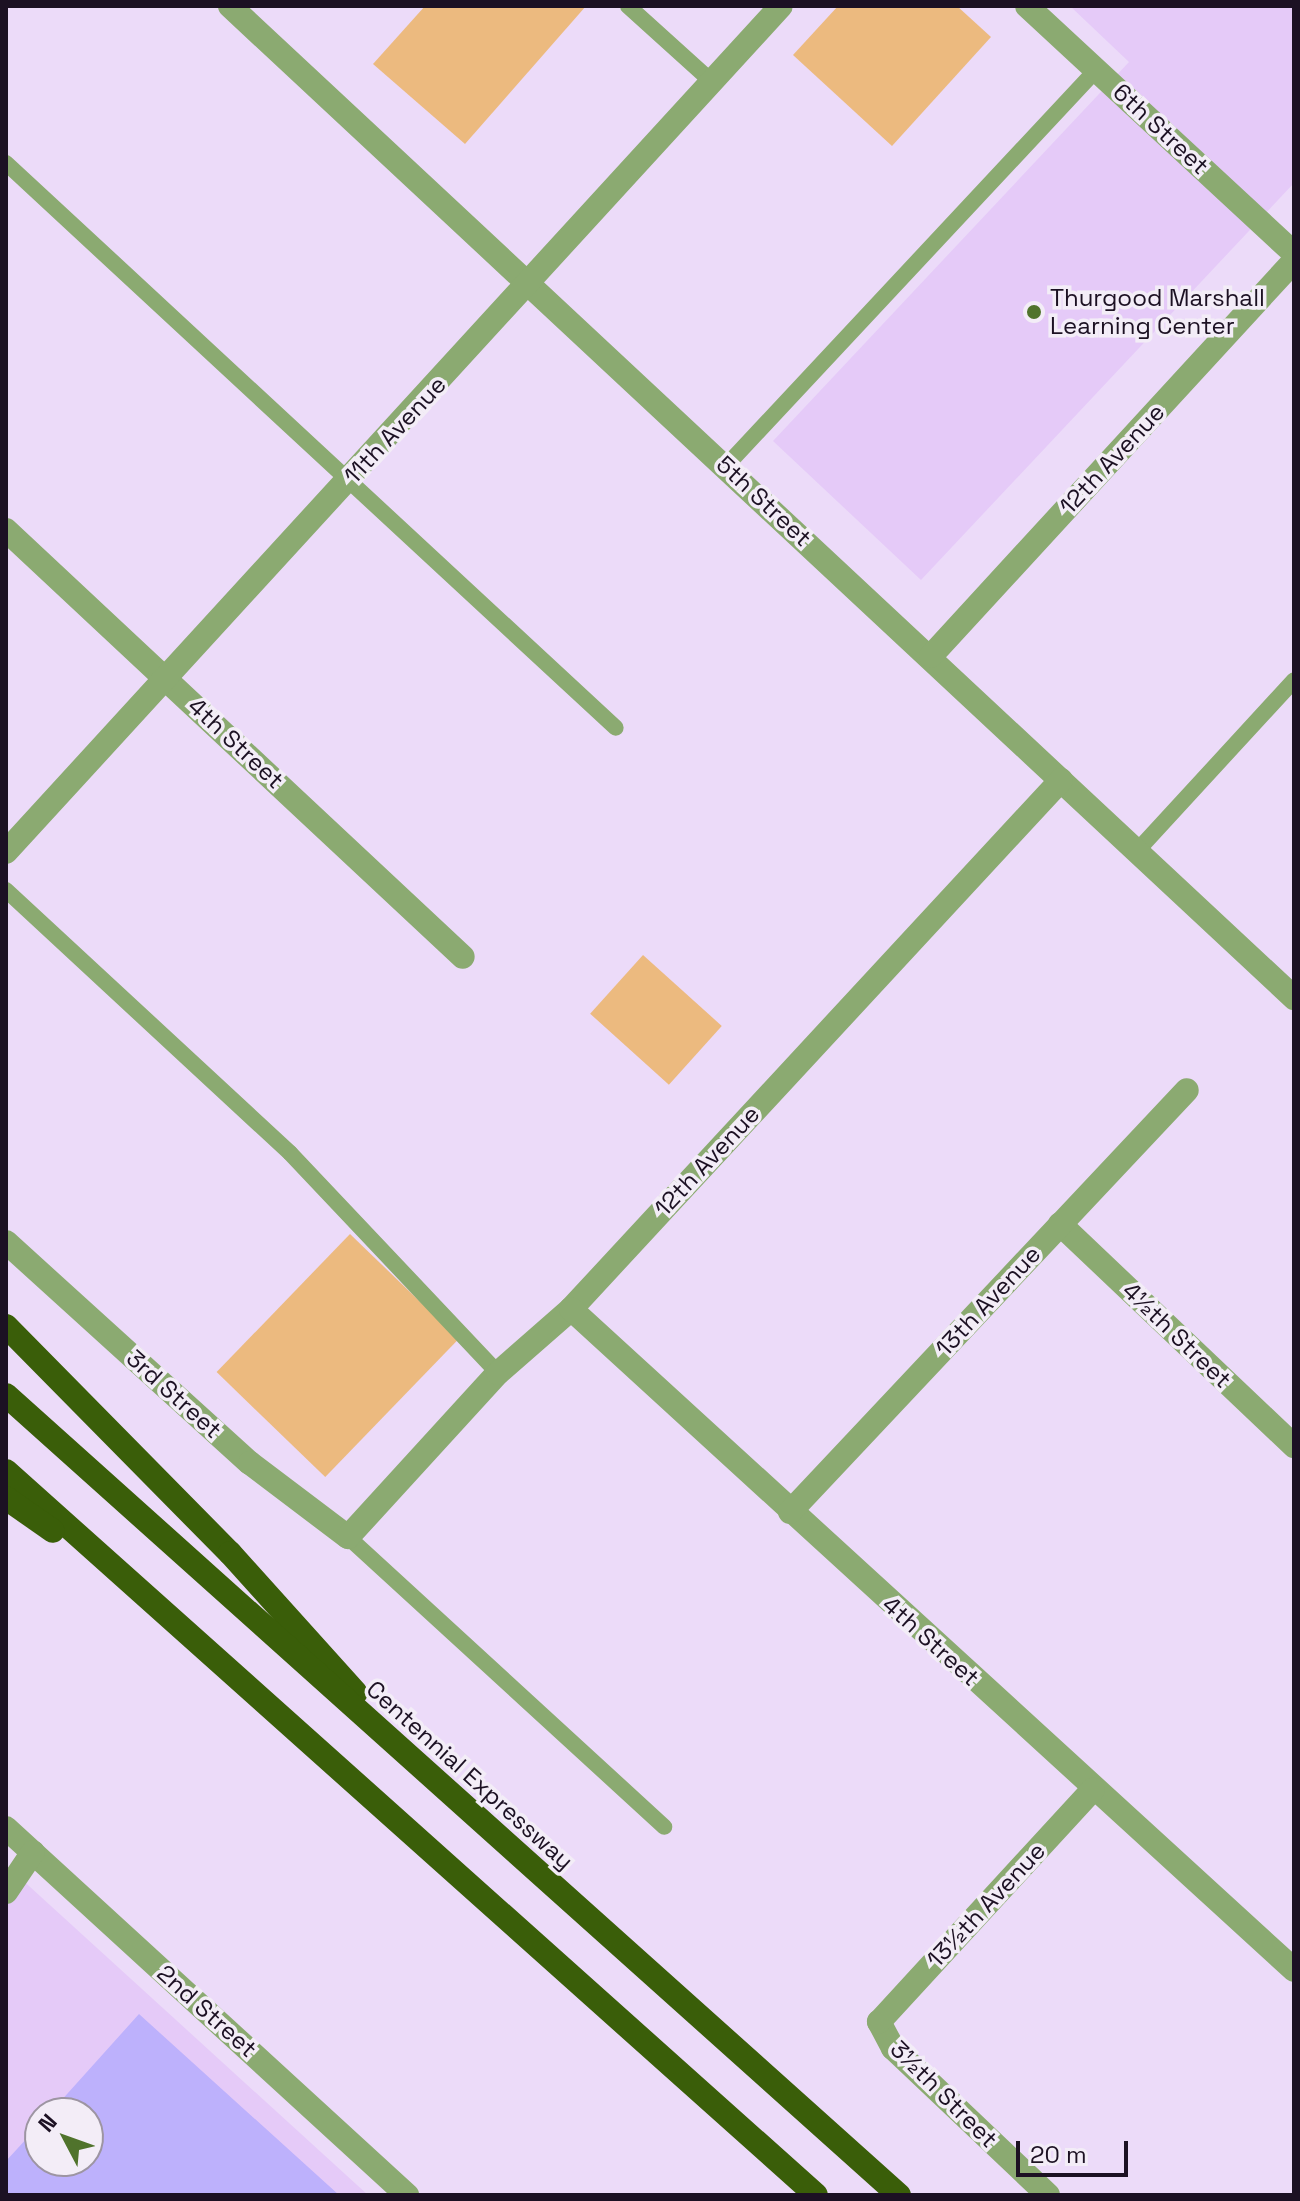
<!DOCTYPE html>
<meta charset="utf-8">
<style>
body{margin:0}
#map{position:relative;width:1300px;height:2201px;overflow:hidden;background:#ecdbf9;font-family:"Space Grotesk",sans-serif}
div>[style]{position:absolute}
[style*='--x']{left:calc(var(--x)*1px);top:calc(var(--y)*1px);width:calc(var(--w)*1px);rotate:calc(var(--a)*1deg)}
.built>*{inset:0;background:#e5caf8}
.green>*{inset:0;background:#ecba7f;transform-origin:0 0}
.building>*{inset:0;background:#bdb1fc}
.service>*{height:16px;margin:-8px;padding:0 8px;transform-origin:8px;border-radius:8px;background:#8baa71}
.minor>*{height:24px;margin:-12px;padding:0 12px;transform-origin:12px;border-radius:12px;background:#8baa71}
.motorway>*{height:24px;margin:-12px;padding:0 12px;transform-origin:12px;border-radius:12px;background:#3a5e09}
.dots>*{width:22px;height:22px;translate:-50% -50%;box-sizing:border-box;border:4px solid #f3edf7;border-radius:50%}
span{translate:-50% -50%;white-space:nowrap;text-align:center;line-height:1.15;-webkit-text-stroke:7px #f3edf7;paint-order:stroke}
.street-label{font-size:24px;color:#1c1123}
.poi-label{font-size:24px;color:#1c1123}
.left{translate:0 -50%;text-align:left}
.frame{position:absolute;inset:0;border:8px solid #1c1123;pointer-events:none}
.north{position:absolute;left:24px;top:2097px;width:80px;height:80px;box-sizing:border-box;background:#f3edf7;border:2px solid #9d95a2;border-radius:50%;rotate:311deg;font-size:22px;font-weight:700;line-height:32px;text-align:center;color:#1c1123}
.north::after{content:'';display:block;margin:auto;width:28px;height:36px;background:#50732c;clip-path:polygon(50% 0,100% 100%,50% 72%,0 100%)}
.scale{position:absolute;left:1016px;top:2141px;width:112px;height:36px;box-sizing:border-box;border:4px solid #1c1123;border-top:0;padding-left:10px;font-size:24px;line-height:28px;white-space:nowrap;color:#1c1123;-webkit-text-stroke:6px #f3edf7;paint-order:stroke}
</style>
<div id="map">
<div class="built">
<i style="clip-path:polygon(1070px 6px,1294px 6px,1294px 183px,921px 580px,773px 441px,1129px 62px)"></i>
<i style="clip-path:polygon(evenodd,6px 1865px,368px 2195px,6px 2195px,6px 1865px,40px 2113px,88px 2113px,88px 2161px,40px 2161px,40px 2113px)"></i>
</div>
<div class="green">
<i style="clip-path:polygon(425px 6px,586px 6px,465px 144px,373px 64px)"></i>
<i style="clip-path:polygon(838px 6px,957px 6px,991px 37px,892px 146px,793px 55px)"></i>
<i style="left:643px;top:955px;width:106px;height:79px;rotate:42deg"></i>
<i style="left:350px;top:1234px;width:151px;height:192px;rotate:44deg"></i>
</div>
<div class="building">
<i style="clip-path:polygon(139px 2014px,339px 2195px,6px 2195px,6px 2161px,40px 2124px,40px 2161px,88px 2161px,88px 2113px,50px 2113px)"></i>
</div>
<div class="service">
<i style="--x:628;--y:6;--w:113;--a:42.1"></i>
<i style="--x:6;--y:163;--w:831;--a:42.81"></i>
<i style="--x:726;--y:466;--w:543;--a:-46.94"></i>
<i style="--x:1137;--y:851;--w:232;--a:-47.4"></i>
<i style="--x:6;--y:890;--w:387;--a:42.8"></i>
<i style="--x:290;--y:1153;--w:303;--a:46.6"></i>
<i style="--x:348;--y:1537;--w:429;--a:42.5"></i>
</div>
<div class="minor">
<i style="--x:230;--y:6;--w:1455;--a:42.99"></i>
<i style="--x:1027;--y:6;--w:364;--a:42.8"></i>
<i style="--x:6;--y:530;--w:625;--a:43.06"></i>
<i style="--x:931;--y:656;--w:536;--a:-47.42"></i>
<i style="--x:6;--y:852;--w:1147;--a:-47.51"></i>
<i style="--x:1060;--y:1224;--w:323;--a:43.5"></i>
<i style="--x:6;--y:1242;--w:329;--a:42.2"></i>
<i style="--x:250;--y:1463;--w:123;--a:37.1"></i>
<i style="--x:348;--y:1537;--w:222;--a:-47.6"></i>
<i style="--x:498;--y:1373;--w:97;--a:-41.2"></i>
<i style="--x:571;--y:1309;--w:721;--a:-47.19"></i>
<i style="--x:571;--y:1309;--w:980;--a:42.43"></i>
<i style="--x:790;--y:1512;--w:579;--a:-46.75"></i>
<i style="--x:6;--y:1828;--w:544;--a:42.47"></i>
<i style="--x:6;--y:1892;--w:48;--a:-56"></i>
<i style="--x:1048;--y:2195;--w:214;--a:-136.5"></i>
<i style="--x:893;--y:2048;--w:30;--a:-118"></i>
<i style="--x:879;--y:2022;--w:316;--a:-47.4"></i>
</div>
<div class="motorway">
<i style="--x:6;--y:1326;--w:319;--a:45.4"></i>
<i style="--x:230;--y:1553;--w:188;--a:48"></i>
<i style="--x:6;--y:1395;--w:1199;--a:41.86"></i>
<i style="--x:6;--y:1471;--w:1086;--a:41.79"></i>
<i style="--x:6;--y:1498;--w:57;--a:35.1"></i>
</div>
<div class="dots">
<i style="left:1034px;top:312px;background:#50732c"></i>
</div>
<div class="street-label">
<span style="left:1161px;top:129px;rotate:43deg">6th Street</span>
<span style="left:395px;top:430px;rotate:-47deg">11th Avenue</span>
<span style="left:1112px;top:459px;rotate:-47deg">12th Avenue</span>
<span style="left:764px;top:501px;rotate:43deg">5th Street</span>
<span style="left:236px;top:743px;rotate:43deg">4th Street</span>
<span style="left:707px;top:1161px;rotate:-47deg">12th Avenue</span>
<span style="left:988px;top:1301px;rotate:-47deg">13th Avenue</span>
<span style="left:1177px;top:1335px;rotate:44deg">4½th Street</span>
<span style="left:174px;top:1394px;rotate:42deg">3rd Street</span>
<span style="left:931px;top:1641px;rotate:42deg">4th Street</span>
<span style="left:470px;top:1775px;rotate:42deg">Centennial Expressway</span>
<span style="left:986px;top:1905px;rotate:-47deg">13½th Avenue</span>
<span style="left:207px;top:2011px;rotate:42deg">2nd Street</span>
<span style="left:944px;top:2094px;rotate:45deg">3½th Street</span>
</div>
<div class="poi-label">
<span class="left" style="left:1050px;top:312px">Thurgood Marshall<br>Learning Center</span>
</div>
<div class="frame"></div>
<div class="north">N</div>
<div class="scale">20 m</div>
</div>
